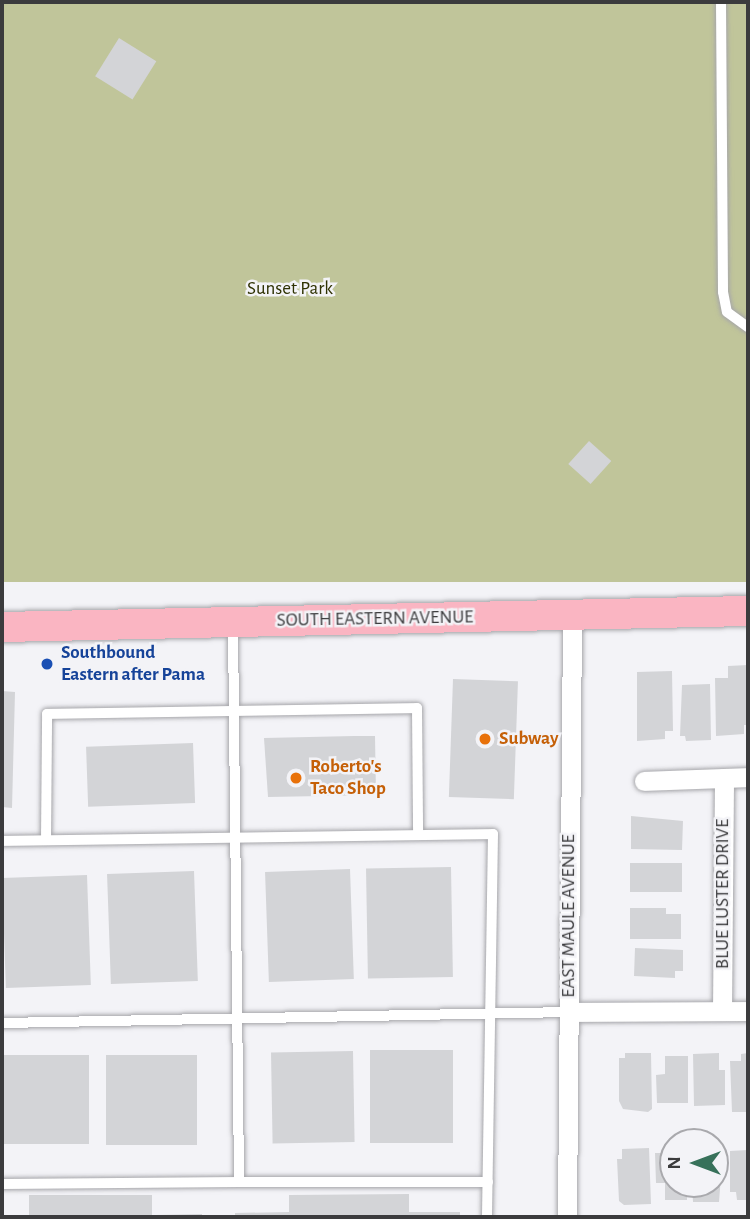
<!DOCTYPE html>
<style>
body{margin:0}
#map{position:relative;width:750px;height:1219px;overflow:hidden;background:#f3f3f7;font-family:"Alegreya Sans",sans-serif}
div>[style]{position:absolute}
[style*='--x']{left:calc(var(--x)*1px);top:calc(var(--y)*1px);width:calc(var(--w)*1px);rotate:calc(var(--a)*1deg)}
.green>*{inset:0;background:#c0c59a;transform-origin:0 0}
.building>*{inset:0;background:#d3d4d7;transform-origin:0 0}
.roads{filter:drop-shadow(0 0 2px #a6a6aa) drop-shadow(0 0 2px #a6a6aa)}
.service>*{height:10px;margin:-5px;padding:0 5px;transform-origin:5px;border-radius:5px;background:#fff}
.minor>*{height:19px;margin:-9.5px;padding:0 9.5px;transform-origin:9.5px;border-radius:9.5px;background:#fff}
.primary>*{height:30px;margin:-15px;padding:0 15px;transform-origin:15px;border-radius:15px;background:#fab5c2}
.dots>*{width:19px;height:19px;translate:-50% -50%;box-sizing:border-box;border:4px solid #f3f3f7;border-radius:50%}
span{translate:-50% -50%;white-space:nowrap;text-align:center;line-height:1.15;-webkit-text-stroke:5px #f3f3f7;paint-order:stroke}
.park-label{font-size:19px;color:#2e3102}
.street-label{font-size:19px;color:#3b3b3d}
.transit-label{font-size:19px;color:#164399;font-weight:700}
.left{translate:0 -50%;text-align:left}
.food-label{font-size:19px;color:#c56008;font-weight:700}
.frame{position:absolute;inset:0;border:4px solid #3b3b3d;pointer-events:none}
.north{position:absolute;left:659px;top:1128px;width:70px;height:70px;box-sizing:border-box;background:#f3f3f7;border:2px solid #a9a9ad;border-radius:50%;rotate:270deg;font-size:19px;font-weight:700;line-height:28px;text-align:center;color:#3b3b3d}
.north::after{content:'';display:block;margin:auto;width:24px;height:32px;background:#37715a;clip-path:polygon(50% 0,100% 100%,50% 72%,0 100%)}
</style>
<div id="map">
<div class="green">
<i style="left:2px;top:2px;width:746px;height:580px"></i>
</div>
<div class="building">
<i style="left:119px;top:38px;width:44px;height:45px;rotate:32deg"></i>
<i style="left:589px;top:441px;width:30px;height:31px;rotate:42deg"></i>
<i style="clip-path:polygon(748px 665px,748px 725px,744px 725px,744px 734px,716px 736px,715px 678px,728px 678px,728px 666px)"></i>
<i style="clip-path:polygon(672px 671px,673px 731px,665px 731px,665px 739px,637px 741px,637px 672px)"></i>
<i style="left:453px;top:679px;width:65px;height:118px;rotate:2deg"></i>
<i style="clip-path:polygon(710px 684px,711px 740px,686px 741px,685px 736px,680px 736px,682px 685px)"></i>
<i style="clip-path:polygon(2px 691px,15px 692px,12px 808px,2px 807px)"></i>
<i style="clip-path:polygon(354px 736px,375px 736px,376px 795px,268px 797px,264px 738px)"></i>
<i style="left:193px;top:743px;width:60px;height:107px;rotate:88deg"></i>
<i style="clip-path:polygon(631px 816px,683px 821px,682px 850px,631px 849px)"></i>
<i style="left:630px;top:863px;width:52px;height:29px"></i>
<i style="left:451px;top:867px;width:110px;height:85px;rotate:89deg"></i>
<i style="left:350px;top:869px;width:110px;height:85px;rotate:88deg"></i>
<i style="left:194px;top:871px;width:110px;height:87px;rotate:88deg"></i>
<i style="left:87px;top:875px;width:110px;height:85px;rotate:88deg"></i>
<i style="clip-path:polygon(630px 908px,666px 908px,666px 914px,681px 914px,681px 939px,630px 939px)"></i>
<i style="clip-path:polygon(635px 948px,683px 950px,683px 971px,675px 971px,675px 978px,634px 976px)"></i>
<i style="left:370px;top:1050px;width:83px;height:93px"></i>
<i style="left:353px;top:1051px;width:91px;height:82px;rotate:89deg"></i>
<i style="clip-path:polygon(625px 1053px,651px 1053px,652px 1109px,648px 1112px,623px 1109px,619px 1101px,619px 1058px,625px 1058px)"></i>
<i style="clip-path:polygon(719px 1053px,719px 1070px,725px 1070px,725px 1105px,694px 1106px,693px 1054px)"></i>
<i style="clip-path:polygon(748px 1053px,748px 1112px,732px 1112px,730px 1061px,741px 1061px,741px 1054px)"></i>
<i style="left:2px;top:1055px;width:87px;height:89px"></i>
<i style="left:106px;top:1055px;width:91px;height:90px"></i>
<i style="clip-path:polygon(665px 1056px,688px 1056px,688px 1103px,657px 1103px,656px 1075px,665px 1074px)"></i>
<i style="clip-path:polygon(649px 1148px,651px 1204px,624px 1205px,619px 1201px,617px 1159px,622px 1159px,622px 1149px)"></i>
<i style="clip-path:polygon(715px 1150px,723px 1150px,719px 1202px,693px 1202px,692px 1184px,715px 1184px)"></i>
<i style="clip-path:polygon(748px 1150px,748px 1200px,737px 1200px,736px 1192px,730px 1192px,730px 1151px)"></i>
<i style="clip-path:polygon(655px 1153px,673px 1153px,673px 1184px,687px 1184px,687px 1200px,665px 1200px,665px 1183px,656px 1183px)"></i>
<i style="clip-path:polygon(409px 1194px,409px 1212px,460px 1212px,460px 1217px,235px 1217px,235px 1213px,289px 1212px,289px 1195px)"></i>
<i style="left:152px;top:1195px;width:22px;height:123px;rotate:90deg"></i>
<i style="clip-path:polygon(202px 1214px,202px 1217px,155px 1217px,155px 1215px)"></i>
</div>
<div class="roads">
<div class="service">
<i style="--x:721;--y:2;--w:290;--a:89.6"></i>
<i style="--x:723;--y:292;--w:20;--a:79"></i>
<i style="--x:727;--y:312;--w:26;--a:36"></i>
<i style="--x:233;--y:626;--w:556;--a:89.38"></i>
<i style="--x:239;--y:1182;--w:249;--a:0"></i>
<i style="--x:46;--y:840;--w:126;--a:-89.5"></i>
<i style="--x:47;--y:714;--w:370;--a:-0.9"></i>
<i style="--x:417;--y:708;--w:127;--a:89.5"></i>
<i style="--x:2;--y:841;--w:491;--a:-0.8"></i>
<i style="--x:493;--y:834;--w:383;--a:90.9"></i>
<i style="--x:2;--y:1023;--w:567;--a:-1.11"></i>
<i style="--x:2;--y:1184;--w:237;--a:-0.5"></i>
</div>
<div class="minor">
<i style="--x:644;--y:781;--w:104;--a:-2.2"></i>
<i style="--x:722;--y:1011;--w:233;--a:-89.5"></i>
<i style="--x:569;--y:1012;--w:179;--a:-0.3"></i>
<i style="--x:567;--y:1217;--w:602;--a:-89.52"></i>
</div>
<div class="primary">
<i style="--x:2;--y:627;--w:746;--a:-1.23"></i>
</div>
</div>
<div class="dots">
<i style="left:47px;top:664px;background:#1a4fb4"></i>
<i style="left:485px;top:739px;background:#e8710a"></i>
<i style="left:296px;top:778px;background:#e8710a"></i>
</div>
<div class="park-label">
<span style="left:290px;top:289px">Sunset Park</span>
</div>
<div class="street-label">
<span style="left:375px;top:619px;rotate:-1deg">SOUTH EASTERN AVENUE</span>
<span style="left:723px;top:894px;rotate:-90deg">BLUE LUSTER DRIVE</span>
<span style="left:569px;top:916px;rotate:-90deg">EAST MAULE AVENUE</span>
</div>
<div class="transit-label">
<span class="left" style="left:61px;top:664px">Southbound<br>Eastern after Pama</span>
</div>
<div class="food-label">
<span class="left" style="left:499px;top:739px">Subway</span>
<span class="left" style="left:310px;top:778px">Roberto's<br>Taco Shop</span>
</div>
<div class="frame"></div>
<div class="north">N</div>
</div>
